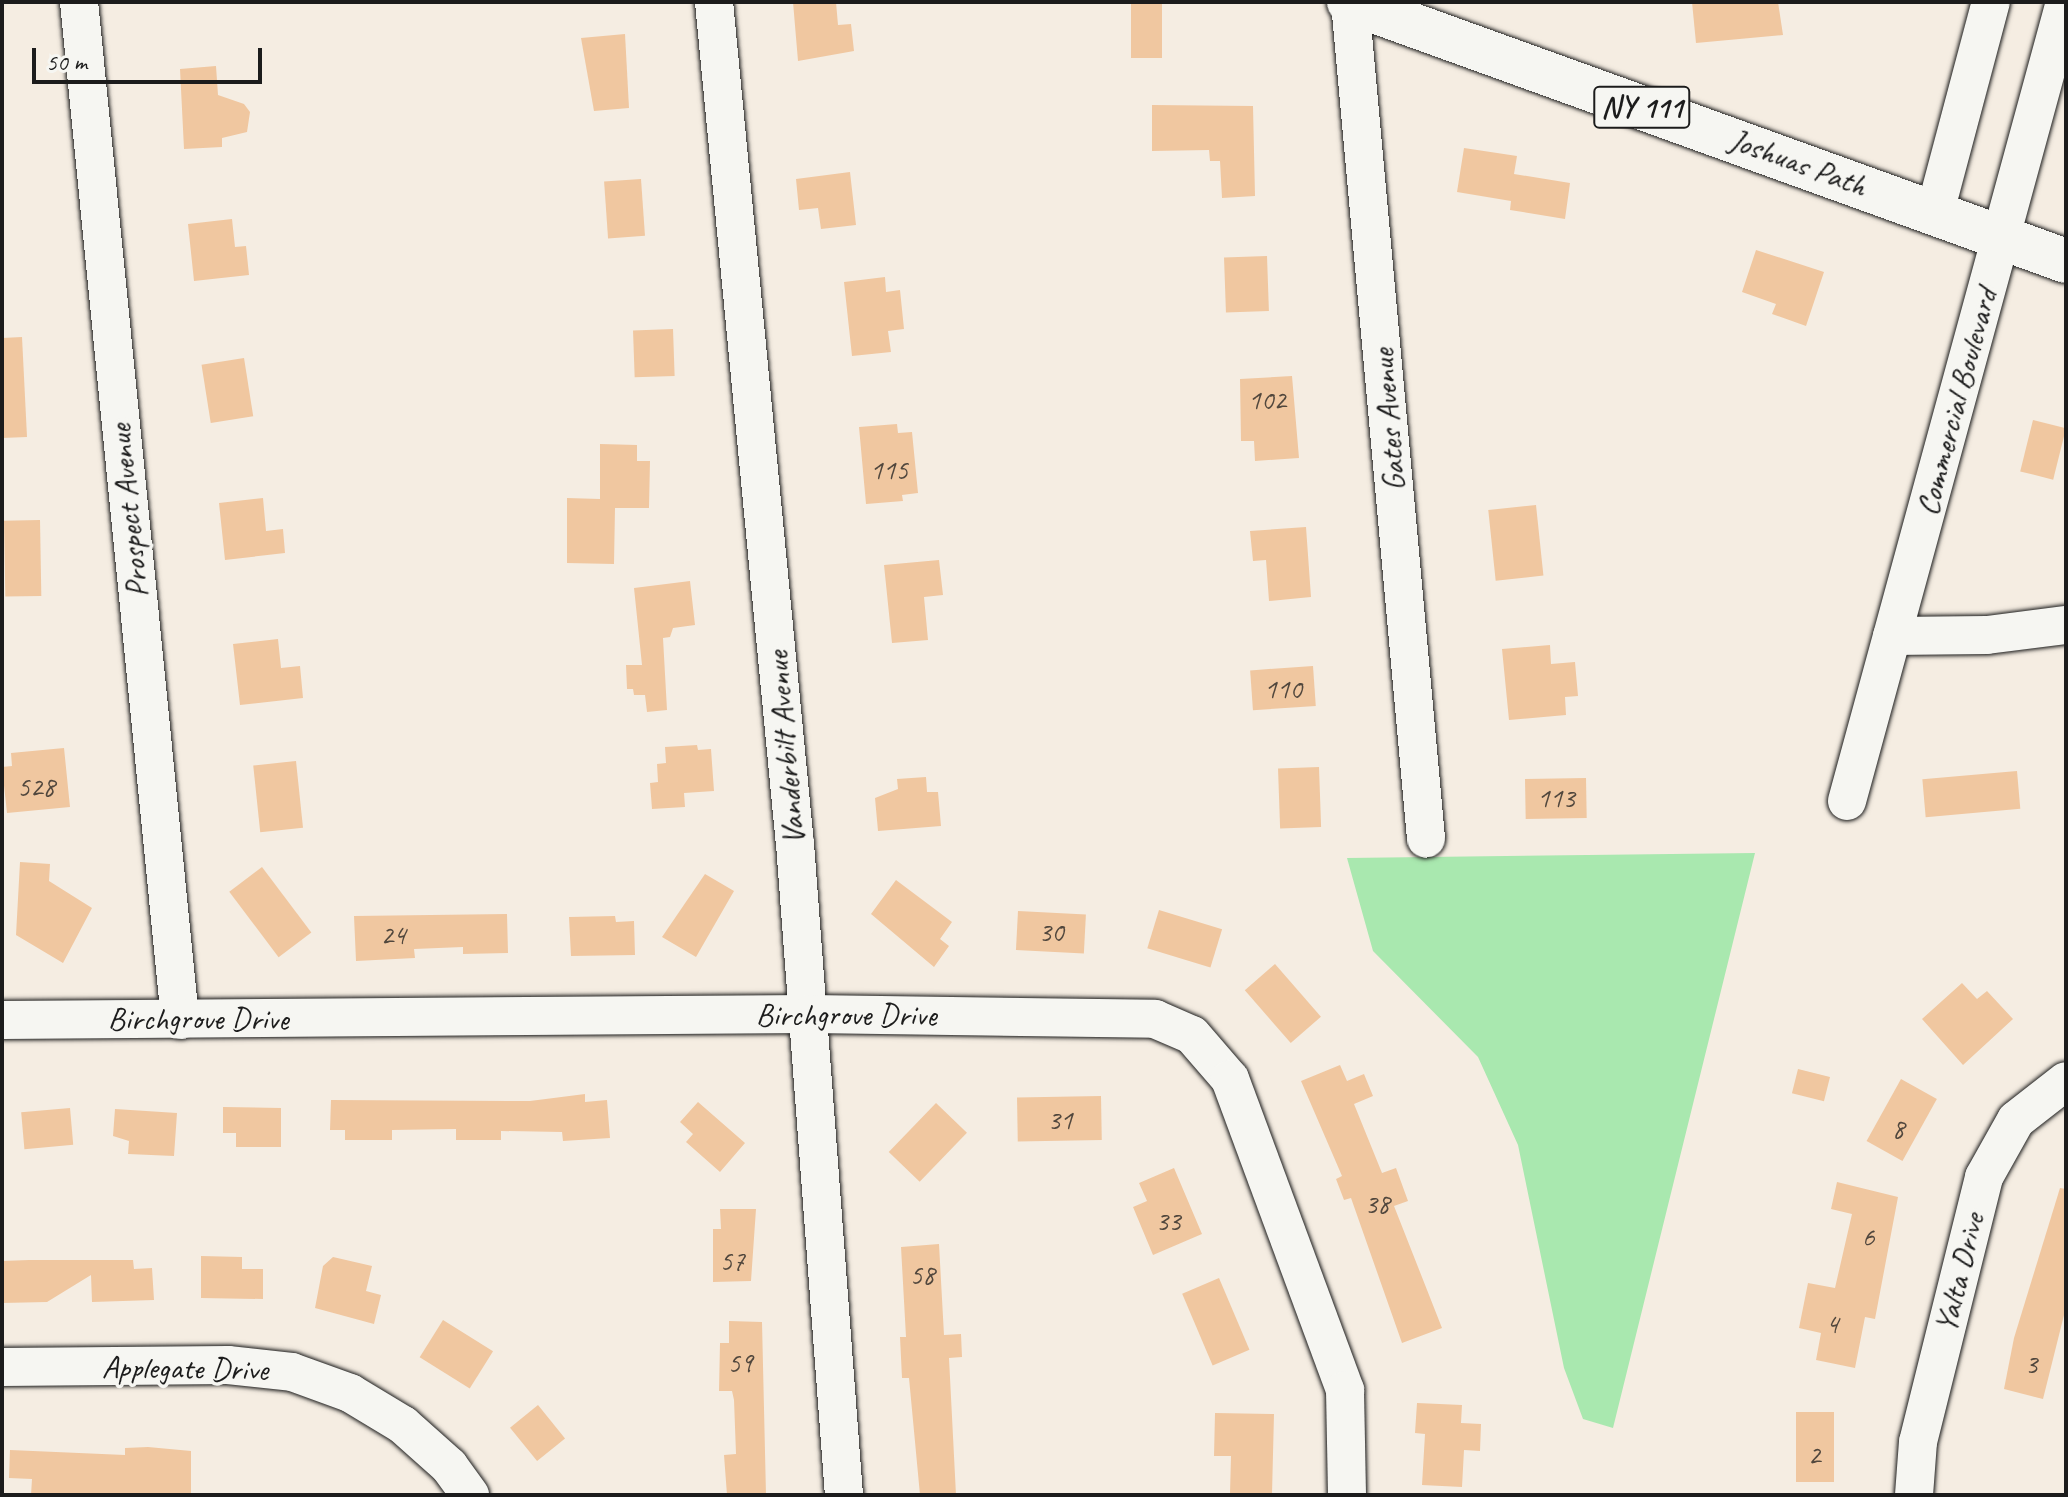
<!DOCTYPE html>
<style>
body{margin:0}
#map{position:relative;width:2068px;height:1497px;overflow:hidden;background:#f5ede2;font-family:Caveat,sans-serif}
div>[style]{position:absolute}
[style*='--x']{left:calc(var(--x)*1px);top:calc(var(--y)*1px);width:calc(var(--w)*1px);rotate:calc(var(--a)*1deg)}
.green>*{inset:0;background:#a9e8af}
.building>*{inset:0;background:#f0c7a0;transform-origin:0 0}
.roads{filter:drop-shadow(0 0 2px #1c1c1c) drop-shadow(0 0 2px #1c1c1c)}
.minor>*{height:38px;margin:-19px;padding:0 19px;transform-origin:19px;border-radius:19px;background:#f6f6f2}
.major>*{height:44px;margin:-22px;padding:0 22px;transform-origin:22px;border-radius:22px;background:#f6f6f2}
span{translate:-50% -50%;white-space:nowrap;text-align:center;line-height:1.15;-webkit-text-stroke:7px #f6f6f2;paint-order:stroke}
.number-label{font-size:28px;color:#51473d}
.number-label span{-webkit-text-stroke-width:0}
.shield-label span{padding:2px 6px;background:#f6f6f2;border:2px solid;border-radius:6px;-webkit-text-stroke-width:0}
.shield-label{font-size:30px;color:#1c1c1c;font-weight:700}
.street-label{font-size:32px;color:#1c1c1c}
.frame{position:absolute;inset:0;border:4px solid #1c1c1c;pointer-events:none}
.scale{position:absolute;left:32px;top:48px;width:230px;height:36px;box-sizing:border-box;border:4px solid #1c1c1c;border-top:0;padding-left:10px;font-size:24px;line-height:28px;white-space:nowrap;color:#1c1c1c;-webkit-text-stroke:6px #f6f6f2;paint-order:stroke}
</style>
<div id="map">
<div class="green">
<i style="clip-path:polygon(1755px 853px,1613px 1428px,1583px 1419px,1564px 1368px,1518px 1145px,1478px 1057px,1373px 951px,1347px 858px)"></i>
</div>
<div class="building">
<i style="clip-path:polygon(793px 2px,836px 2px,838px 25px,851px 24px,854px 51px,798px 61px)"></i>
<i style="left:1131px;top:2px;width:31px;height:56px"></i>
<i style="clip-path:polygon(1692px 2px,1778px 2px,1783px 35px,1696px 43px)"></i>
<i style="clip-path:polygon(625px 34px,629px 108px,594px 111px,581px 38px)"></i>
<i style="clip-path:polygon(216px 66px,218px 95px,244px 104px,250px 112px,247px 132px,222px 138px,222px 147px,184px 149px,180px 69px)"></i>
<i style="clip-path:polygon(1152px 105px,1253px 106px,1255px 196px,1222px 198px,1220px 161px,1210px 161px,1209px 150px,1152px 151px)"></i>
<i style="clip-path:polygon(1464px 148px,1517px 156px,1514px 174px,1570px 183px,1565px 219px,1510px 210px,1511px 201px,1457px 192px)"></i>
<i style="clip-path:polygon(850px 172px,856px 225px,821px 229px,818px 208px,799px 210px,796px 179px)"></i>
<i style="left:641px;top:179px;width:57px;height:37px;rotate:86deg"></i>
<i style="clip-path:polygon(232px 219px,235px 247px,246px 246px,249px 275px,194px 281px,188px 224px)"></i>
<i style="clip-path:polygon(1756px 250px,1824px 272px,1806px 326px,1772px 314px,1776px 304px,1742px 292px)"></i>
<i style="left:1267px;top:256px;width:55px;height:43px;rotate:88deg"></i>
<i style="clip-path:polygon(885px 277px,886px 292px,900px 290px,904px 329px,888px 331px,891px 352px,852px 356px,844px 282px)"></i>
<i style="left:673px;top:329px;width:47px;height:40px;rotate:88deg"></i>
<i style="clip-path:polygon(22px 337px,27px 437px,2px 438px,2px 338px)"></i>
<i style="left:244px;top:358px;width:59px;height:43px;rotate:81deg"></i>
<i style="clip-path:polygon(1292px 376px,1299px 458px,1255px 461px,1254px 441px,1241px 441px,1240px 379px)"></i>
<i style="left:2033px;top:420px;width:34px;height:53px;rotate:14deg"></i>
<i style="clip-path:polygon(897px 424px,898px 433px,912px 432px,918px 493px,902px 495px,903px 501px,866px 504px,859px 427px)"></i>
<i style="clip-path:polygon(600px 444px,637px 445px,637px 461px,650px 461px,649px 508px,615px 508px,614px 564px,567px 563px,567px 498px,600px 499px)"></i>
<i style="clip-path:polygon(263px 498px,266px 531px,283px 529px,285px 553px,225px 560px,219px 503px)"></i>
<i style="left:1536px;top:505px;width:71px;height:48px;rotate:84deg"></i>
<i style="left:40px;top:520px;width:76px;height:36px;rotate:89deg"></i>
<i style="clip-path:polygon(1306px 527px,1311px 597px,1269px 601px,1266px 560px,1253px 561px,1250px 531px)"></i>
<i style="clip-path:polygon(939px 560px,943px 595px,924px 597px,928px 640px,892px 643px,884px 565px)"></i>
<i style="clip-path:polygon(690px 581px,695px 625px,673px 628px,670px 637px,663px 638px,667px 710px,647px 712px,645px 695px,634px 695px,633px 689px,627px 689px,626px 665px,642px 665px,634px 588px)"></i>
<i style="clip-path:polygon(278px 639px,281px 668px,300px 666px,303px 698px,240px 705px,233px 644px)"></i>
<i style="clip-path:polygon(1550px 645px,1551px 664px,1575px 662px,1578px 696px,1565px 697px,1566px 715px,1509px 720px,1502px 649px)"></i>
<i style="left:1313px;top:666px;width:40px;height:63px;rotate:86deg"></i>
<i style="clip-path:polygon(697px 745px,698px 750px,711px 749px,714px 791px,684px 793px,685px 807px,652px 809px,650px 783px,658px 782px,657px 764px,666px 763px,665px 747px)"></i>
<i style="clip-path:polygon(64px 748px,70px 807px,7px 813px,2px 767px,12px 766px,11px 753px)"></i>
<i style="left:296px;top:761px;width:67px;height:43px;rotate:84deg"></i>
<i style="left:1319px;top:767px;width:60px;height:41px;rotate:88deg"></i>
<i style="left:2017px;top:771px;width:38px;height:95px;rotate:85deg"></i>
<i style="clip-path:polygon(926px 777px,927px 792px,938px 792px,941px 826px,878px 831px,875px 798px,898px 789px,897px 779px)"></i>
<i style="left:1586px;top:778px;width:40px;height:61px;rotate:89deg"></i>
<i style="clip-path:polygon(20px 862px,50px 864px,49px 881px,92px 908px,63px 963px,16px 935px)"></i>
<i style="left:262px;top:867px;width:82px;height:41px;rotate:53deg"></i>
<i style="clip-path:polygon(705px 874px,734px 891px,696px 957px,662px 937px)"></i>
<i style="clip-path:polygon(896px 880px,952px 922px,940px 939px,949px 946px,934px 967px,871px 914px)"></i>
<i style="left:1159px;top:910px;width:66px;height:40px;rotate:17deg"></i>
<i style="left:1018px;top:911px;width:68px;height:39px;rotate:3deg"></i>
<i style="clip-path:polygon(507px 914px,508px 953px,463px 954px,463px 947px,414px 949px,415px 958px,356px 961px,354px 916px)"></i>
<i style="clip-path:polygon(615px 916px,616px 922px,634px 921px,635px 955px,571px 956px,569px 917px)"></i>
<i style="left:1275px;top:964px;width:70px;height:40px;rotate:49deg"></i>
<i style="clip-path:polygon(1962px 983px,1977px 999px,1987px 991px,2013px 1019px,1963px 1065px,1922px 1019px)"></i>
<i style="clip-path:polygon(1340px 1065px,1347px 1081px,1364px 1074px,1373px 1096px,1354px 1104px,1382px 1173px,1396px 1168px,1408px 1201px,1394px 1206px,1442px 1328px,1402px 1343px,1351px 1198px,1344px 1200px,1336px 1179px,1342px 1176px,1301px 1081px)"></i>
<i style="left:1798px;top:1069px;width:33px;height:25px;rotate:14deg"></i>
<i style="left:1901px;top:1079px;width:41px;height:71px;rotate:29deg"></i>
<i style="clip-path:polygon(585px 1094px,585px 1102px,607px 1100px,610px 1138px,563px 1141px,562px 1132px,501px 1131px,501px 1140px,456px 1140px,456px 1129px,392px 1130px,392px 1140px,345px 1140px,345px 1130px,330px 1130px,331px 1100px,530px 1101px)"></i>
<i style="left:1101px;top:1096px;width:44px;height:84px;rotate:89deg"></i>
<i style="clip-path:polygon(698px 1102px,745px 1143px,720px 1172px,686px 1142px,693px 1134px,680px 1122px)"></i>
<i style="left:936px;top:1103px;width:43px;height:68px;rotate:44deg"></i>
<i style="clip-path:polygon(223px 1107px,281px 1108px,281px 1147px,236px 1147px,236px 1133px,223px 1133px)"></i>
<i style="left:70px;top:1108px;width:37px;height:49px;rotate:85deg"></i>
<i style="clip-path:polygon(115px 1109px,177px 1113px,174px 1156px,128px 1154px,129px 1141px,113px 1136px)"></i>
<i style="clip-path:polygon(1174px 1168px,1202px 1234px,1153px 1255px,1133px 1207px,1147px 1201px,1139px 1183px)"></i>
<i style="clip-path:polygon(1837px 1182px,1898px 1197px,1875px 1319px,1865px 1317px,1855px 1368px,1816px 1360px,1821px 1333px,1799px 1328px,1808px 1283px,1835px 1288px,1852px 1214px,1831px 1209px)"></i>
<i style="clip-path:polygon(2060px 1188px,2066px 1189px,2066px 1307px,2043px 1399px,2004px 1389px,2014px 1338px)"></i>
<i style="clip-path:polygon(720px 1209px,756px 1209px,751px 1281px,713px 1282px,713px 1229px,721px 1229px)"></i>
<i style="clip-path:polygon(939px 1244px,944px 1335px,961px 1334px,962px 1357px,949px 1358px,956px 1495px,920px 1495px,909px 1378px,902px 1378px,900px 1337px,906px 1337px,901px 1247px)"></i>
<i style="clip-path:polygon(201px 1256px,242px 1257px,242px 1269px,263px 1269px,263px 1299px,201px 1298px)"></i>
<i style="clip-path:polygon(333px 1257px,372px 1266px,366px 1291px,381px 1295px,374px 1324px,315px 1308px,323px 1266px)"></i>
<i style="clip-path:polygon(29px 1260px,133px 1260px,134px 1269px,152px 1268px,154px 1300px,92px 1302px,91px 1275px,47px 1302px,2px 1303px,2px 1261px)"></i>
<i style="left:1219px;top:1278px;width:78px;height:40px;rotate:67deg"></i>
<i style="left:443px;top:1320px;width:59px;height:44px;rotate:32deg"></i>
<i style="clip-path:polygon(729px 1321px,762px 1322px,766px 1495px,727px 1495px,724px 1455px,736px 1454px,734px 1400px,732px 1391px,719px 1391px,720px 1343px,729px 1343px)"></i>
<i style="clip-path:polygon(1417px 1403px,1462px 1405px,1461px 1423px,1481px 1424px,1480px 1451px,1464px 1450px,1462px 1487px,1422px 1485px,1425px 1434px,1415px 1433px)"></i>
<i style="left:538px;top:1405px;width:43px;height:36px;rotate:51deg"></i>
<i style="left:1796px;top:1412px;width:38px;height:70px"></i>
<i style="clip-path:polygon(1215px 1413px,1274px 1414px,1272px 1494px,1230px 1493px,1231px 1456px,1214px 1456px)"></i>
<i style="clip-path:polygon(148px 1447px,191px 1451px,191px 1493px,31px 1495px,32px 1479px,9px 1478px,10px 1450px,125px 1455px,125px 1448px)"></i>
</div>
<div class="roads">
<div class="minor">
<i style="--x:79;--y:2;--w:1023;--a:84.33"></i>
<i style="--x:714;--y:2;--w:846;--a:84.51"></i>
<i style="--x:795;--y:844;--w:653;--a:85.7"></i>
<i style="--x:1350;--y:2;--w:840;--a:84.81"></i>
<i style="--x:1935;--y:212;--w:217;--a:-75.1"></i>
<i style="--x:1892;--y:636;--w:95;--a:-0.6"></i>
<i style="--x:1987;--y:635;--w:80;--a:-7.2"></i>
<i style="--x:1847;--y:801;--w:828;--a:-74.74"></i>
<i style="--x:2;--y:1020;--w:808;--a:-0.43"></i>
<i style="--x:810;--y:1014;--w:345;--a:0.8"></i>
<i style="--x:1155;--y:1019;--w:40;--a:23.4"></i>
<i style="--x:1192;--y:1035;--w:58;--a:49.2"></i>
<i style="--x:1230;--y:1079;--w:332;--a:69.7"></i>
<i style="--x:1345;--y:1390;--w:105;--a:88.9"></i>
<i style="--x:2;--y:1367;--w:226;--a:-0.5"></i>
<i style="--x:228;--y:1365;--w:64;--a:6.2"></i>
<i style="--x:292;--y:1372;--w:62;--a:19.9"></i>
<i style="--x:350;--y:1393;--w:62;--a:31.1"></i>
<i style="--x:403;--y:1425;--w:62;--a:41.7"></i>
<i style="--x:449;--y:1466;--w:36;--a:54"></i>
<i style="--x:1914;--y:1495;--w:53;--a:-85.7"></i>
<i style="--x:1918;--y:1442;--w:273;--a:-76"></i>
<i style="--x:1984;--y:1177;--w:65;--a:-60.7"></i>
<i style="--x:2016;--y:1120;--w:63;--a:-38"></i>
</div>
<div class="major">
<i style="--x:1349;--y:2;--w:762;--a:19.86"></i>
</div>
</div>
<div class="number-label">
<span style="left:1267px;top:400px">102</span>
<span style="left:889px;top:470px">115</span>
<span style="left:1283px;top:689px">110</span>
<span style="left:36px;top:787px">528</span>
<span style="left:1556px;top:798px">113</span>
<span style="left:1051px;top:932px">30</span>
<span style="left:393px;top:935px">24</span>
<span style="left:1060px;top:1120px">31</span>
<span style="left:1898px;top:1129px">8</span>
<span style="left:1377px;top:1204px">38</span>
<span style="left:1168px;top:1221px">33</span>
<span style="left:1868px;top:1237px">6</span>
<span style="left:732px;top:1261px">57</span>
<span style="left:922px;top:1275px">58</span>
<span style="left:1832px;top:1324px">4</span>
<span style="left:740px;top:1363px">59</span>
<span style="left:2031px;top:1364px">3</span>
<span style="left:1814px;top:1455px">2</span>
</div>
<div class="shield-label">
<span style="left:1642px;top:107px">NY 111</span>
</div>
<div class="street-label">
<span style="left:1798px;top:163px;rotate:20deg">Joshuas Path</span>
<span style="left:1957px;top:402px;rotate:-75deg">Commercial Boulevard</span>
<span style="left:1389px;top:420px;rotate:-95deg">Gates Avenue</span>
<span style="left:129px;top:511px;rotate:-96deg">Prospect Avenue</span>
<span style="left:786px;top:748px;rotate:-95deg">Vanderbilt Avenue</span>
<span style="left:846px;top:1015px">Birchgrove Drive</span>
<span style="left:198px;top:1019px">Birchgrove Drive</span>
<span style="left:1960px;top:1273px;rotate:-76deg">Yalta Drive</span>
<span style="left:185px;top:1369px;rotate:1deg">Applegate Drive</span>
</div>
<div class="frame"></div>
<div class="scale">50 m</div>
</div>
